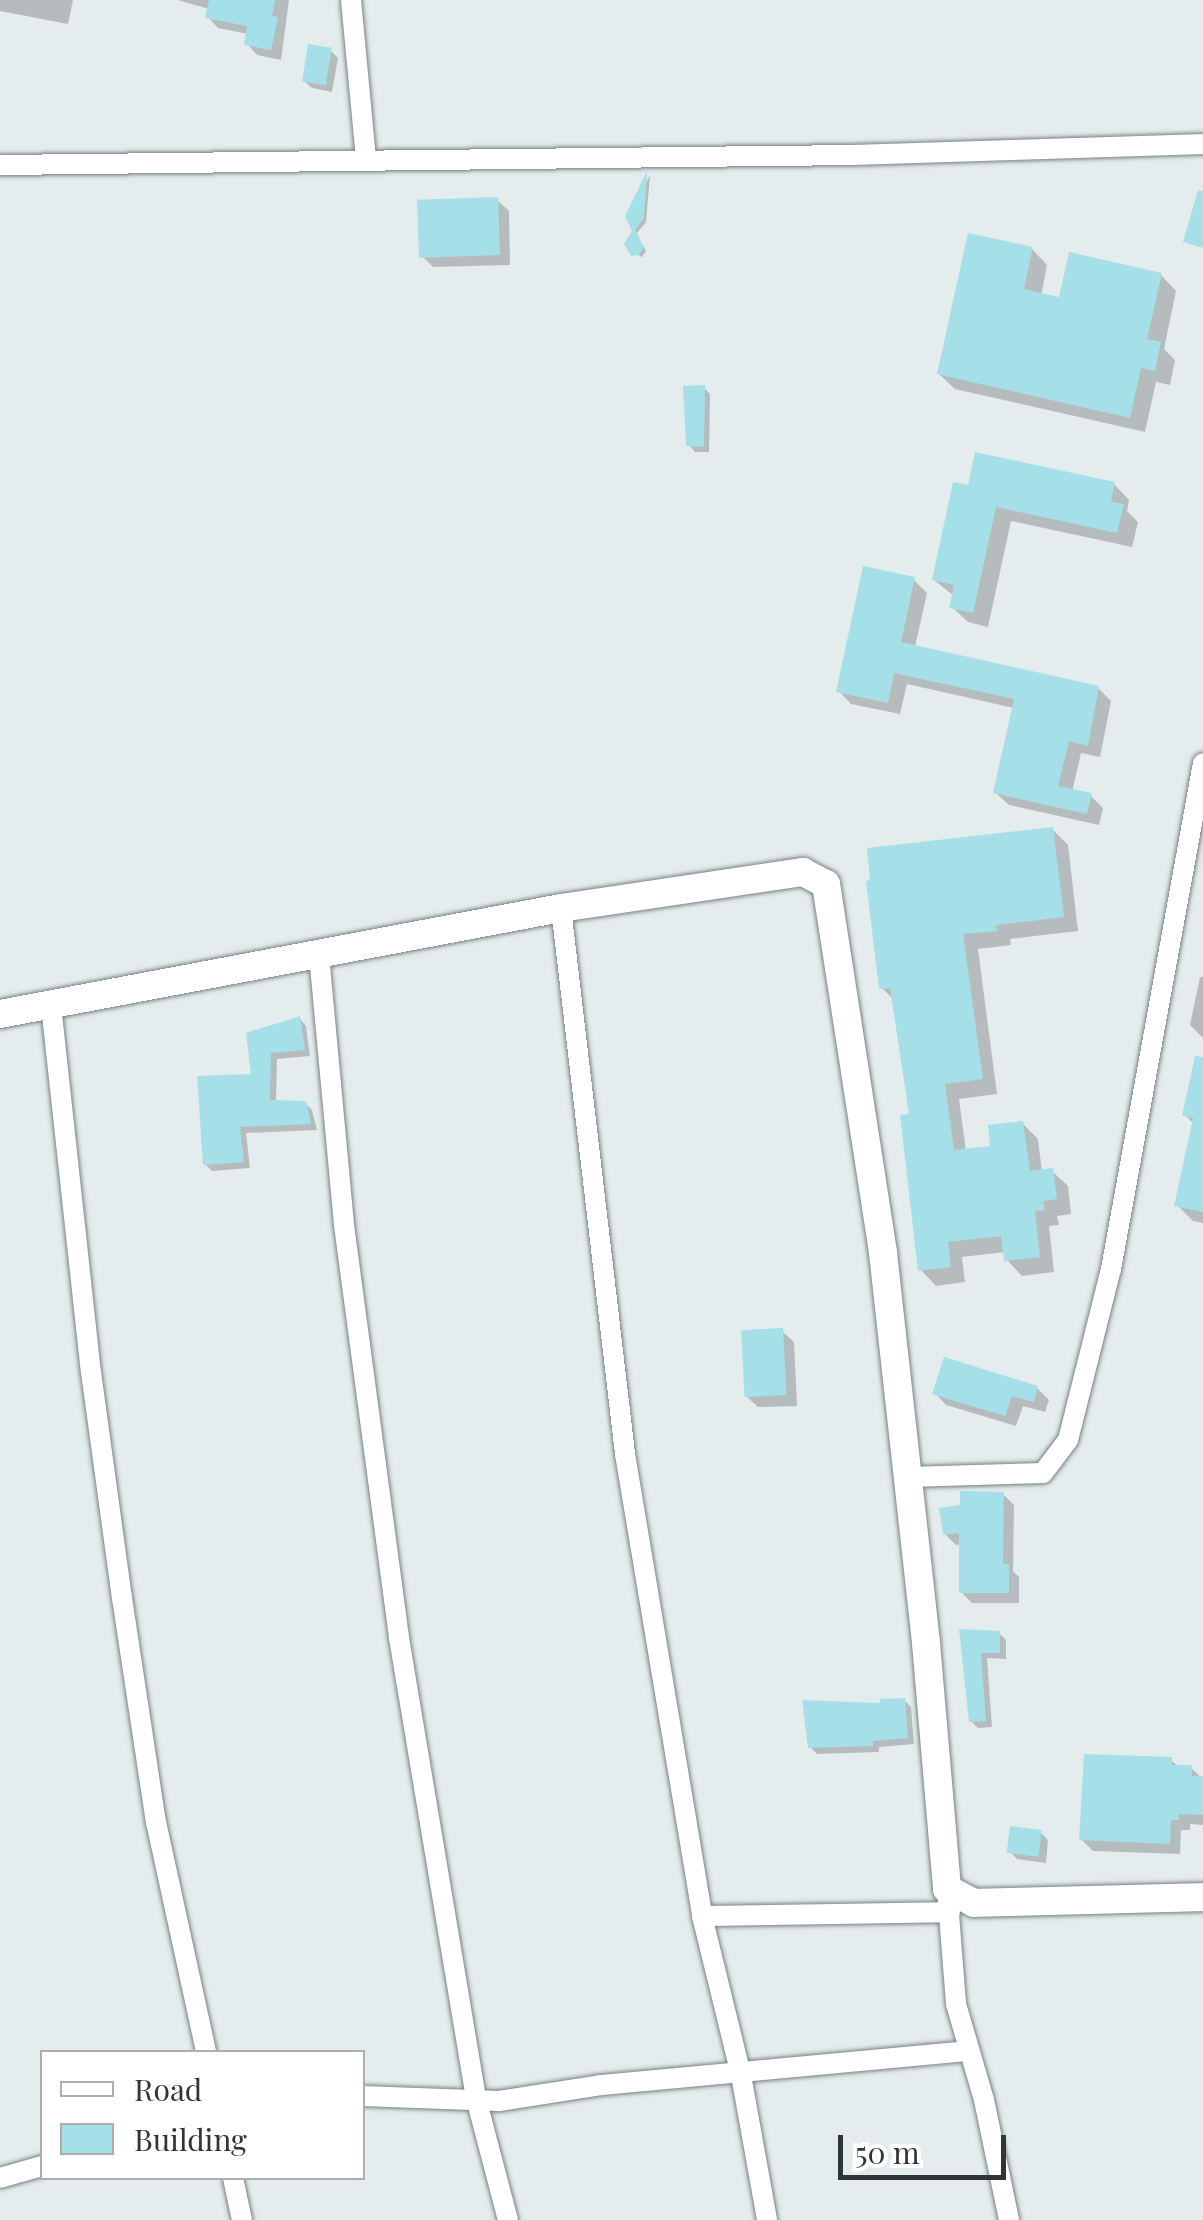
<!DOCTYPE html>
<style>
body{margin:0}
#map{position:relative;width:1203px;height:2220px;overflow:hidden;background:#e4eced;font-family:"Playfair Display",serif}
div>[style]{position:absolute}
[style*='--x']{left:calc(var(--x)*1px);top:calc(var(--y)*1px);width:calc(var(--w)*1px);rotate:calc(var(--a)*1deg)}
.shadow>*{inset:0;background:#0003}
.building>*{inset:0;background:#a5e0e8;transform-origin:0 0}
.roads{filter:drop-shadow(0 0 2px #7a8182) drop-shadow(0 0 2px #7a8182)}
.minor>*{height:20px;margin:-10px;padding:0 10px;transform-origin:10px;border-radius:10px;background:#fff}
.secondary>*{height:28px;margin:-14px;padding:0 14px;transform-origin:14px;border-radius:14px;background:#fff}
span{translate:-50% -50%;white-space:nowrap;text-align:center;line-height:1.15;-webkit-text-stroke:9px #fff;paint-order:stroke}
.legend{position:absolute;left:40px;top:2050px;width:325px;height:130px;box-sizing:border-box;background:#fff;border:2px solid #adaeae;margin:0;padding:12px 18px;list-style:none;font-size:30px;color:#323535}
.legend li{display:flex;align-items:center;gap:20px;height:50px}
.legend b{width:50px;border:2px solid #adaeae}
.scale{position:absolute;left:838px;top:2135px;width:168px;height:45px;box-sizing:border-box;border:5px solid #323535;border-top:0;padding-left:12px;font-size:30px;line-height:35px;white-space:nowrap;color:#323535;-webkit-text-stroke:8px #fff;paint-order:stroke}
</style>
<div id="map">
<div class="shadow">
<i style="clip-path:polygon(0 0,73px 0,68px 24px,0 11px)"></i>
<i style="clip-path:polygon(178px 0,289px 0,281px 60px,257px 55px,247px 44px,248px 34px,218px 28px,208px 17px,209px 9px)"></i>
<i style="clip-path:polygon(331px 51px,338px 58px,332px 92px,312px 88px,304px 81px)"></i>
<i style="clip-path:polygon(650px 175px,646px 222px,636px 234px,646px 251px,642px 257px,630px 251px,635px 231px,628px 216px)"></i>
<i style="clip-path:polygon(497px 200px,509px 211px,510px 265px,433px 267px,421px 255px)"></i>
<i style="clip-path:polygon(1032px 249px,1047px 265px,1041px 296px,1061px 300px,1161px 275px,1176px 291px,1164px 349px,1175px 360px,1170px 385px,1156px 382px,1145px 432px,955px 389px,939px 374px)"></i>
<i style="clip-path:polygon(704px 388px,710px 394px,709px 452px,695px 452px,689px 445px)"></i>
<i style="clip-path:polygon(1114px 484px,1129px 500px,1127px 511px,1138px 522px,1132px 547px,1011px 521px,988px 627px,968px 622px,952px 607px,954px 596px,934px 580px,970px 488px)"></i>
<i style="clip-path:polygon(914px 580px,927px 593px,915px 647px,1098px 688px,1111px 701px,1100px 757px,1081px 753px,1072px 792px,1090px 795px,1103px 808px,1099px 825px,1009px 805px,996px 793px,1014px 708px,907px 684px,900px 714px,851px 704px,839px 691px)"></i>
<i style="clip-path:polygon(1052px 829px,1068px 845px,1078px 931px,1010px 939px,1011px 945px,978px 949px,997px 1094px,959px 1099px,966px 1151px,993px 1148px,1023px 1124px,1038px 1139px,1042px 1172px,1052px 1171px,1068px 1186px,1071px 1214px,1057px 1216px,1059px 1225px,1049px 1226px,1054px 1272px,1022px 1276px,1007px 1260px,1006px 1252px,962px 1257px,965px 1282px,936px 1286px,921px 1270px,911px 1116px,895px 1001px,882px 988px)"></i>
<i style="clip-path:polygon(1200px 977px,1203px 977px,1203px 1038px,1190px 1025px)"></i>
<i style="clip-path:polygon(300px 1019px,306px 1026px,310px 1056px,277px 1059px,276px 1102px,305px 1103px,312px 1110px,317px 1130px,246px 1133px,250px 1168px,212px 1171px,205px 1164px,254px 1076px,248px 1035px)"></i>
<i style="clip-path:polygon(1203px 1070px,1203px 1223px,1193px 1221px,1177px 1205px,1194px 1124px,1185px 1115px)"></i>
<i style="clip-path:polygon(782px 1331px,794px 1342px,797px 1406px,758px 1407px,746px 1396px)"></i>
<i style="clip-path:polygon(1037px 1388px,1049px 1400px,1045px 1412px,1023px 1406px,1016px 1426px,946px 1405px,935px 1393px)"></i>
<i style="clip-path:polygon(1003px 1494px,1014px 1505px,1013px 1571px,1019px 1577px,1019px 1603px,972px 1603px,961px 1592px,962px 1544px,956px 1545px,945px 1534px)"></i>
<i style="clip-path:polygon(961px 1632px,999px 1633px,1006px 1640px,1006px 1659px,987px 1658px,992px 1727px,978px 1728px,971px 1721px)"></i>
<i style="clip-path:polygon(904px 1700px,911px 1707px,914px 1744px,879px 1747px,879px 1752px,817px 1754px,810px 1747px,883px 1706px)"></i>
<i style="clip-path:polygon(1171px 1760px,1179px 1767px,1191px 1768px,1203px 1779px,1203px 1825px,1190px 1824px,1190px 1830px,1181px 1830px,1180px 1854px,1093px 1851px,1081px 1839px)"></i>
<i style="clip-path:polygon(1040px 1832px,1048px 1840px,1046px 1863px,1017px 1859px,1010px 1852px)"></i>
</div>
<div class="building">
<i style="clip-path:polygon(209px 0,275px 0,272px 16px,278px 17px,271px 50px,244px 45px,247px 26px,205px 18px)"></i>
<i style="left:308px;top:44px;width:24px;height:38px;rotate:9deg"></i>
<i style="clip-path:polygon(647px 171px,644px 218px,635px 230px,644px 247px,639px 255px,631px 256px,624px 244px,632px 231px,625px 216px)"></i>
<i style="clip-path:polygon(1198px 190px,1203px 191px,1203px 248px,1183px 242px)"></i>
<i style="left:498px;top:197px;width:58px;height:81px;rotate:88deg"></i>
<i style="clip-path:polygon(968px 233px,1033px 247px,1024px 289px,1059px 297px,1069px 252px,1162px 273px,1147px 339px,1161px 342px,1155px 371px,1141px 368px,1130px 418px,937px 374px)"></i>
<i style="clip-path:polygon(705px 385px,704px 447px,686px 446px,683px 386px)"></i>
<i style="clip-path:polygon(975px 452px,1115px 482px,1111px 502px,1124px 504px,1117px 533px,996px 507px,973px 613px,949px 608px,954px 585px,932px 580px,953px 482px,968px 485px)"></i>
<i style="clip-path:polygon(863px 566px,915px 577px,901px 642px,1099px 686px,1088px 746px,1069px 741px,1058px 786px,1092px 793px,1087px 814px,993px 793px,1014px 699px,894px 673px,888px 703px,836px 692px)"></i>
<i style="clip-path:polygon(1053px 827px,1064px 917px,996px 925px,997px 931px,963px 934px,983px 1079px,945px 1084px,954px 1150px,990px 1146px,988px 1125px,1023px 1121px,1030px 1171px,1053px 1168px,1057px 1199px,1043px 1201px,1045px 1210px,1035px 1211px,1040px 1257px,1004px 1261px,1001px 1236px,948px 1242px,951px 1267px,918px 1271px,900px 1115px,909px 1114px,890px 988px,879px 989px,866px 881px,870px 880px,867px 848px)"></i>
<i style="clip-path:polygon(300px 1016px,305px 1050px,271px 1053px,270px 1100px,306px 1101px,311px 1124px,240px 1127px,244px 1162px,203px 1165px,197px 1076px,251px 1074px,246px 1033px)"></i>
<i style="clip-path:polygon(1195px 1056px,1203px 1057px,1203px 1212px,1174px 1206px,1193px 1118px,1182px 1116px)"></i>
<i style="left:783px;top:1328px;width:67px;height:42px;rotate:87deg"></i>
<i style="clip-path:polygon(944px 1357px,1038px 1386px,1034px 1402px,1012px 1396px,1005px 1416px,932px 1394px)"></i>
<i style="clip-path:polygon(960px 1491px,1004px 1492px,1003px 1564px,1009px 1564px,1009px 1593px,959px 1593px,959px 1533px,943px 1535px,939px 1508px,960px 1505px)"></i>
<i style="clip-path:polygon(959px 1629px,1000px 1631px,1000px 1653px,981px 1653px,986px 1721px,969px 1722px)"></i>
<i style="clip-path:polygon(905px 1698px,908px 1738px,873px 1741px,873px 1746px,808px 1748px,802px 1700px,880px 1703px,880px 1699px)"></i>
<i style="clip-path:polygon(1084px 1754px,1172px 1757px,1172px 1765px,1192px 1765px,1192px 1776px,1203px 1776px,1203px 1815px,1179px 1814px,1179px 1820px,1171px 1820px,1170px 1844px,1079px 1840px)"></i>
<i style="left:1010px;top:1826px;width:32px;height:27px;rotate:7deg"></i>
</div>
<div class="roads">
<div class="minor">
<i style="--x:351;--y:0;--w:160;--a:84.6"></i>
<i style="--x:0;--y:165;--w:854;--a:-0.67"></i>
<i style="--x:854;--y:155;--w:349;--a:-1.8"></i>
<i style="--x:561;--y:908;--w:550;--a:83.31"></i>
<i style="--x:625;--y:1454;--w:468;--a:80.5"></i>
<i style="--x:702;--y:1916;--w:164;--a:76.2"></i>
<i style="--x:741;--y:2075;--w:147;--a:79.8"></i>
<i style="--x:319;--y:955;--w:271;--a:84.7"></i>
<i style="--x:344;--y:1225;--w:417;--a:82.4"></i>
<i style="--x:399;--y:1638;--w:471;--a:80.5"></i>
<i style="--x:477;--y:2102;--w:122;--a:75.3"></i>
<i style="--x:51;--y:1005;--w:369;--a:83.8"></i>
<i style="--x:91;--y:1372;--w:228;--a:82.2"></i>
<i style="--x:122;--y:1598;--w:227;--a:81.4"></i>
<i style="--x:156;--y:1822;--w:235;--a:77.7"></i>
<i style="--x:908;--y:1477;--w:135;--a:-1.7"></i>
<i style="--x:1043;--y:1473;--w:41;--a:-52.9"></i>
<i style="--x:1068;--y:1440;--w:176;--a:-75.9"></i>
<i style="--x:1111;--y:1269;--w:514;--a:-79.7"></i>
<i style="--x:947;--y:1889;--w:115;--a:85.5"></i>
<i style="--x:956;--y:2004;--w:100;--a:73.7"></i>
<i style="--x:984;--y:2100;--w:123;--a:78.2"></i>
<i style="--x:702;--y:1916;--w:248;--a:-0.9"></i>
<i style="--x:362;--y:2096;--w:137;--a:2.1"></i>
<i style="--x:499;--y:2101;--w:103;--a:-8.9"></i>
<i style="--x:601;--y:2085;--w:368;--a:-5.3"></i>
<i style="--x:0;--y:2178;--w:44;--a:-15.9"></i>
<i style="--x:233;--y:2178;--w:43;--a:77.9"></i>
</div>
<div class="secondary">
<i style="--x:0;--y:1014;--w:571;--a:-10.7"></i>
<i style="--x:561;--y:908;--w:245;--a:-8.5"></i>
<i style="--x:803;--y:872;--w:26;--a:28"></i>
<i style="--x:826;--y:884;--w:373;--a:81.2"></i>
<i style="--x:883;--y:1253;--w:392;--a:83.7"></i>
<i style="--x:926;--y:1643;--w:247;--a:85.1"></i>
<i style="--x:947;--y:1889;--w:30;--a:27"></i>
<i style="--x:974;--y:1903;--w:229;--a:-1.5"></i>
</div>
</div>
<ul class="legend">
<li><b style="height:12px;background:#fff"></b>Road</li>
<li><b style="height:28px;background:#a5e0e8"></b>Building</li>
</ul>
<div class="scale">50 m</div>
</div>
